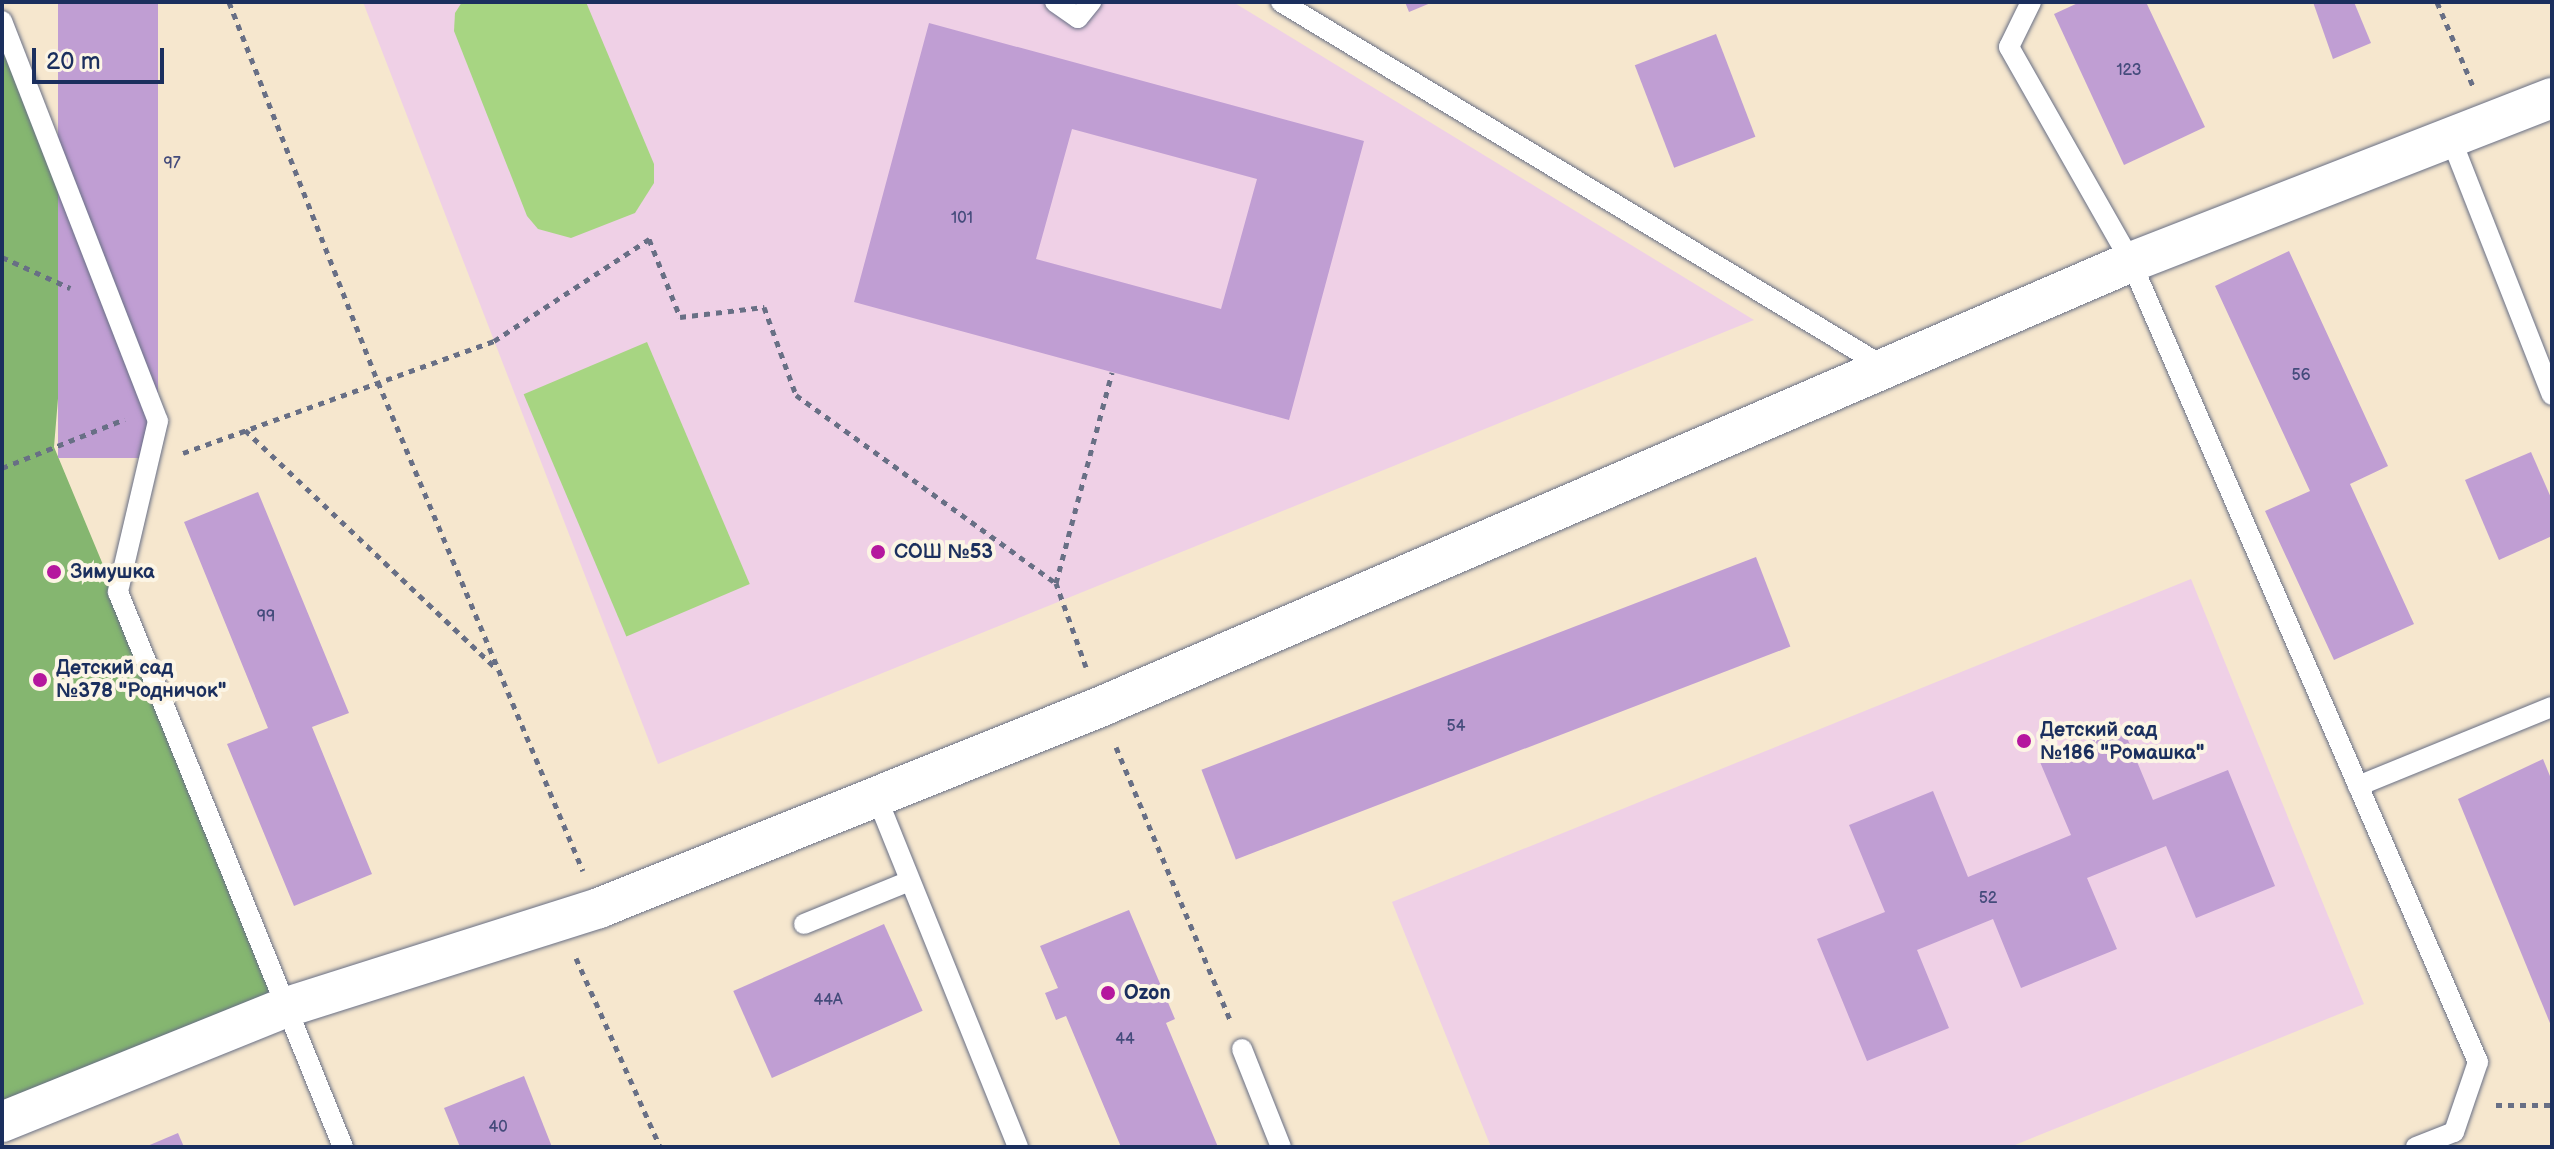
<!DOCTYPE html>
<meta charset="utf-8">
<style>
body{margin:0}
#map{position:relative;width:2554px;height:1149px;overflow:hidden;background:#f6e7ce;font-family:"Balsamiq Sans",sans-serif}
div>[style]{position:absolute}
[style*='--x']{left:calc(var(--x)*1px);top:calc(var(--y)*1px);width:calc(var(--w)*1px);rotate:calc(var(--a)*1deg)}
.built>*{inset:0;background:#efd0e6}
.green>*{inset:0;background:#a7d582;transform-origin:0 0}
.forest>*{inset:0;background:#85b670}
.building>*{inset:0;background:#c09ed3;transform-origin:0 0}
.path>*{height:5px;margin-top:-2.5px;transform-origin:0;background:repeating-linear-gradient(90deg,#686f85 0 6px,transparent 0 12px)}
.roads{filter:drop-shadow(0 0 2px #686f85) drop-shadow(0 0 2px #686f85)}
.lane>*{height:20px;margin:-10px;padding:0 10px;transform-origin:10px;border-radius:10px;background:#fff}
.street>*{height:40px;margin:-20px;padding:0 20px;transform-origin:20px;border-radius:20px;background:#fff}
.dots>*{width:22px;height:22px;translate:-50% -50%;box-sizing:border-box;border:4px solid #fcf5e5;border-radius:50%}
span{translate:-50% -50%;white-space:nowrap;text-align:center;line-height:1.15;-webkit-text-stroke:8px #fcf5e5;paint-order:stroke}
.number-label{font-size:16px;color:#444b7b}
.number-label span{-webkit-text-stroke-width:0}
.poi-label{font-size:20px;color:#1b2f5e;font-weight:700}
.left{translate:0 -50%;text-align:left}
.frame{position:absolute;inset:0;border:4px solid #1b2f5e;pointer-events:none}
.scale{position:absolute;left:32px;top:48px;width:132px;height:36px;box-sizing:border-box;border:4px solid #1b2f5e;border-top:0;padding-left:10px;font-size:24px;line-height:28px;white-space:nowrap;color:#1b2f5e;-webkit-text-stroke:6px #fcf5e5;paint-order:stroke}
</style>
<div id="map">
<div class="built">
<i style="clip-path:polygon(363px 2px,1233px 2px,1754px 320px,658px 764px)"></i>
<i style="clip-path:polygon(2191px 579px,2364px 1004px,2010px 1147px,1491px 1147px,1392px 902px)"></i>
</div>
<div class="green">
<i style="clip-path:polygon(462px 2px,586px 2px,654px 164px,654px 183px,635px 213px,571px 238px,538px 229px,527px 216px,454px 31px,455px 13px)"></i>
<i style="left:647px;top:342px;width:263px;height:134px;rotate:67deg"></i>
</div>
<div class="forest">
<i style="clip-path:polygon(2px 21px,74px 205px,54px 447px,287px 1007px,2px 1123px)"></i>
</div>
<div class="building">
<i style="left:58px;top:2px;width:100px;height:456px"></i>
<i style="clip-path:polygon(1405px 2px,1433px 2px,1409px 12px)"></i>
<i style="clip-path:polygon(2080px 2px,2146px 2px,2205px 127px,2124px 165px,2054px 14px)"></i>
<i style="clip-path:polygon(2313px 2px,2354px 2px,2371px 43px,2333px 59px)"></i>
<i style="clip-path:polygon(evenodd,929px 23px,1364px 141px,1289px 420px,854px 302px,929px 23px,1072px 129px,1257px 179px,1221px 309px,1036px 259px,1072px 129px)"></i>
<i style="left:1716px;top:34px;width:110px;height:87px;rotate:69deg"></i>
<i style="clip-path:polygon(2289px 251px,2388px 466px,2350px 484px,2414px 624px,2334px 660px,2265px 511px,2310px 491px,2215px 286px)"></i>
<i style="clip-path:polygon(2531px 452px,2552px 500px,2552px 536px,2499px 560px,2465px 480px)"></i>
<i style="clip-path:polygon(258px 492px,349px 713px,312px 727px,372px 874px,294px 906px,227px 744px,268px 728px,184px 522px)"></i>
<i style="left:1756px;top:557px;width:96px;height:594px;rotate:69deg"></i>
<i style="clip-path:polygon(2123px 728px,2153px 800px,2228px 770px,2275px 886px,2196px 918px,2166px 846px,2087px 878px,2117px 949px,2021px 988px,1993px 919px,1917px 950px,1949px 1028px,1867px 1061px,1817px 939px,1885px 912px,1849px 825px,1933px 791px,1968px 877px,2071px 835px,2040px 762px)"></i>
<i style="clip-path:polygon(2543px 759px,2552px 781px,2552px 1028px,2458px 799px)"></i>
<i style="clip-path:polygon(1129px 910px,1175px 1019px,1166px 1023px,1218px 1147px,1121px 1147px,1066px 1016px,1056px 1020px,1045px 993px,1058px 988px,1040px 946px)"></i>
<i style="left:884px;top:924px;width:95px;height:165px;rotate:66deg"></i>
<i style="clip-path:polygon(524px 1076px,552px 1147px,460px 1147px,444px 1108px)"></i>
<i style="clip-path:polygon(178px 1133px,184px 1147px,145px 1147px)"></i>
</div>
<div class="path">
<i style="--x:229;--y:2;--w:408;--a:68.6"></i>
<i style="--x:378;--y:382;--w:530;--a:67.26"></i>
<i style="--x:2437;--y:2;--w:91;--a:66.8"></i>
<i style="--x:2;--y:257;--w:75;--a:24.5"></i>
<i style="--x:245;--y:430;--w:347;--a:43.5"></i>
<i style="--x:183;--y:453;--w:331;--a:-19.8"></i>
<i style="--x:494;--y:341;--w:186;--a:-33.3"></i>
<i style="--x:649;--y:239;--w:84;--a:68.3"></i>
<i style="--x:680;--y:317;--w:85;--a:-6.8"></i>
<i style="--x:764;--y:307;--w:94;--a:70"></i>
<i style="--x:796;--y:395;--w:321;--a:35.9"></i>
<i style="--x:2;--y:468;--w:132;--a:-21.7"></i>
<i style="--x:1086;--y:667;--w:89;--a:-109.7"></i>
<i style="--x:1056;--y:583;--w:218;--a:-75.1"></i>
<i style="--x:1116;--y:747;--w:298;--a:67.3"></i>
<i style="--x:576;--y:958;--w:207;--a:66"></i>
<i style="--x:2496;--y:1105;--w:56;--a:0"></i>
</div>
<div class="roads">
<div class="lane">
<i style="--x:1055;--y:2;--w:28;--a:35"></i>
<i style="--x:1078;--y:18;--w:21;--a:-51"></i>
<i style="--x:1281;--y:2;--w:707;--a:31.17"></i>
<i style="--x:2031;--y:2;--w:50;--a:116.1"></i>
<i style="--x:2009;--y:47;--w:247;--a:60.4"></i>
<i style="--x:2131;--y:262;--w:872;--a:66.55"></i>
<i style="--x:2478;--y:1062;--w:74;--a:108.9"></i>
<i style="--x:2454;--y:1132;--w:41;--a:158.5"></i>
<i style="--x:2;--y:21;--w:429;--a:68.7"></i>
<i style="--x:158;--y:421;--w:176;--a:103.2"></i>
<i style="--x:118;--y:592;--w:599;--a:67.93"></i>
<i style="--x:2451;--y:139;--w:275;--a:68.5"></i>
<i style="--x:2358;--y:786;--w:209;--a:-22.2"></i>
<i style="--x:875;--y:793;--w:382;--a:68"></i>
<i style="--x:804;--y:924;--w:114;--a:-22.1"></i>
<i style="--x:1242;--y:1049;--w:105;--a:68.3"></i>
</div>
<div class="street">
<i style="--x:2;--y:1122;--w:307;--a:-22"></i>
<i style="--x:287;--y:1007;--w:327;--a:-17.6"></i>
<i style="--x:599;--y:908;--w:540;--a:-21.86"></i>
<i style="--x:1100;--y:707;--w:1123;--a:-23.35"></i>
<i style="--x:2131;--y:262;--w:452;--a:-21.3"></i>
</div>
</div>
<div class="dots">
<i style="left:878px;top:552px;background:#b5179e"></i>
<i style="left:54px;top:572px;background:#b5179e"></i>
<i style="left:40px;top:680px;background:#b5179e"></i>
<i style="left:2024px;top:741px;background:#b5179e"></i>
<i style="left:1108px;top:993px;background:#b5179e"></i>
</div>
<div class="number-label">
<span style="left:2129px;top:71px">123</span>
<span style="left:172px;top:164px">97</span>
<span style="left:962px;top:219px">101</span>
<span style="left:2301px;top:376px">56</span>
<span style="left:266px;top:617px">99</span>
<span style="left:1456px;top:727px">54</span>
<span style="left:1988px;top:899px">52</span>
<span style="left:828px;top:1001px">44А</span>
<span style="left:1125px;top:1040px">44</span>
<span style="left:498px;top:1128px">40</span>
</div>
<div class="poi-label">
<span class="left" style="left:894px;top:552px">СОШ №53</span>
<span class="left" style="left:70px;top:572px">Зимушка</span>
<span class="left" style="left:56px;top:680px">Детский сад<br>№378 "Родничок"</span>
<span class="left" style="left:2040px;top:742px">Детский сад<br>№186 "Ромашка"</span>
<span class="left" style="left:1124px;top:993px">Ozon</span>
</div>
<div class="frame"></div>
<div class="scale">20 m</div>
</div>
